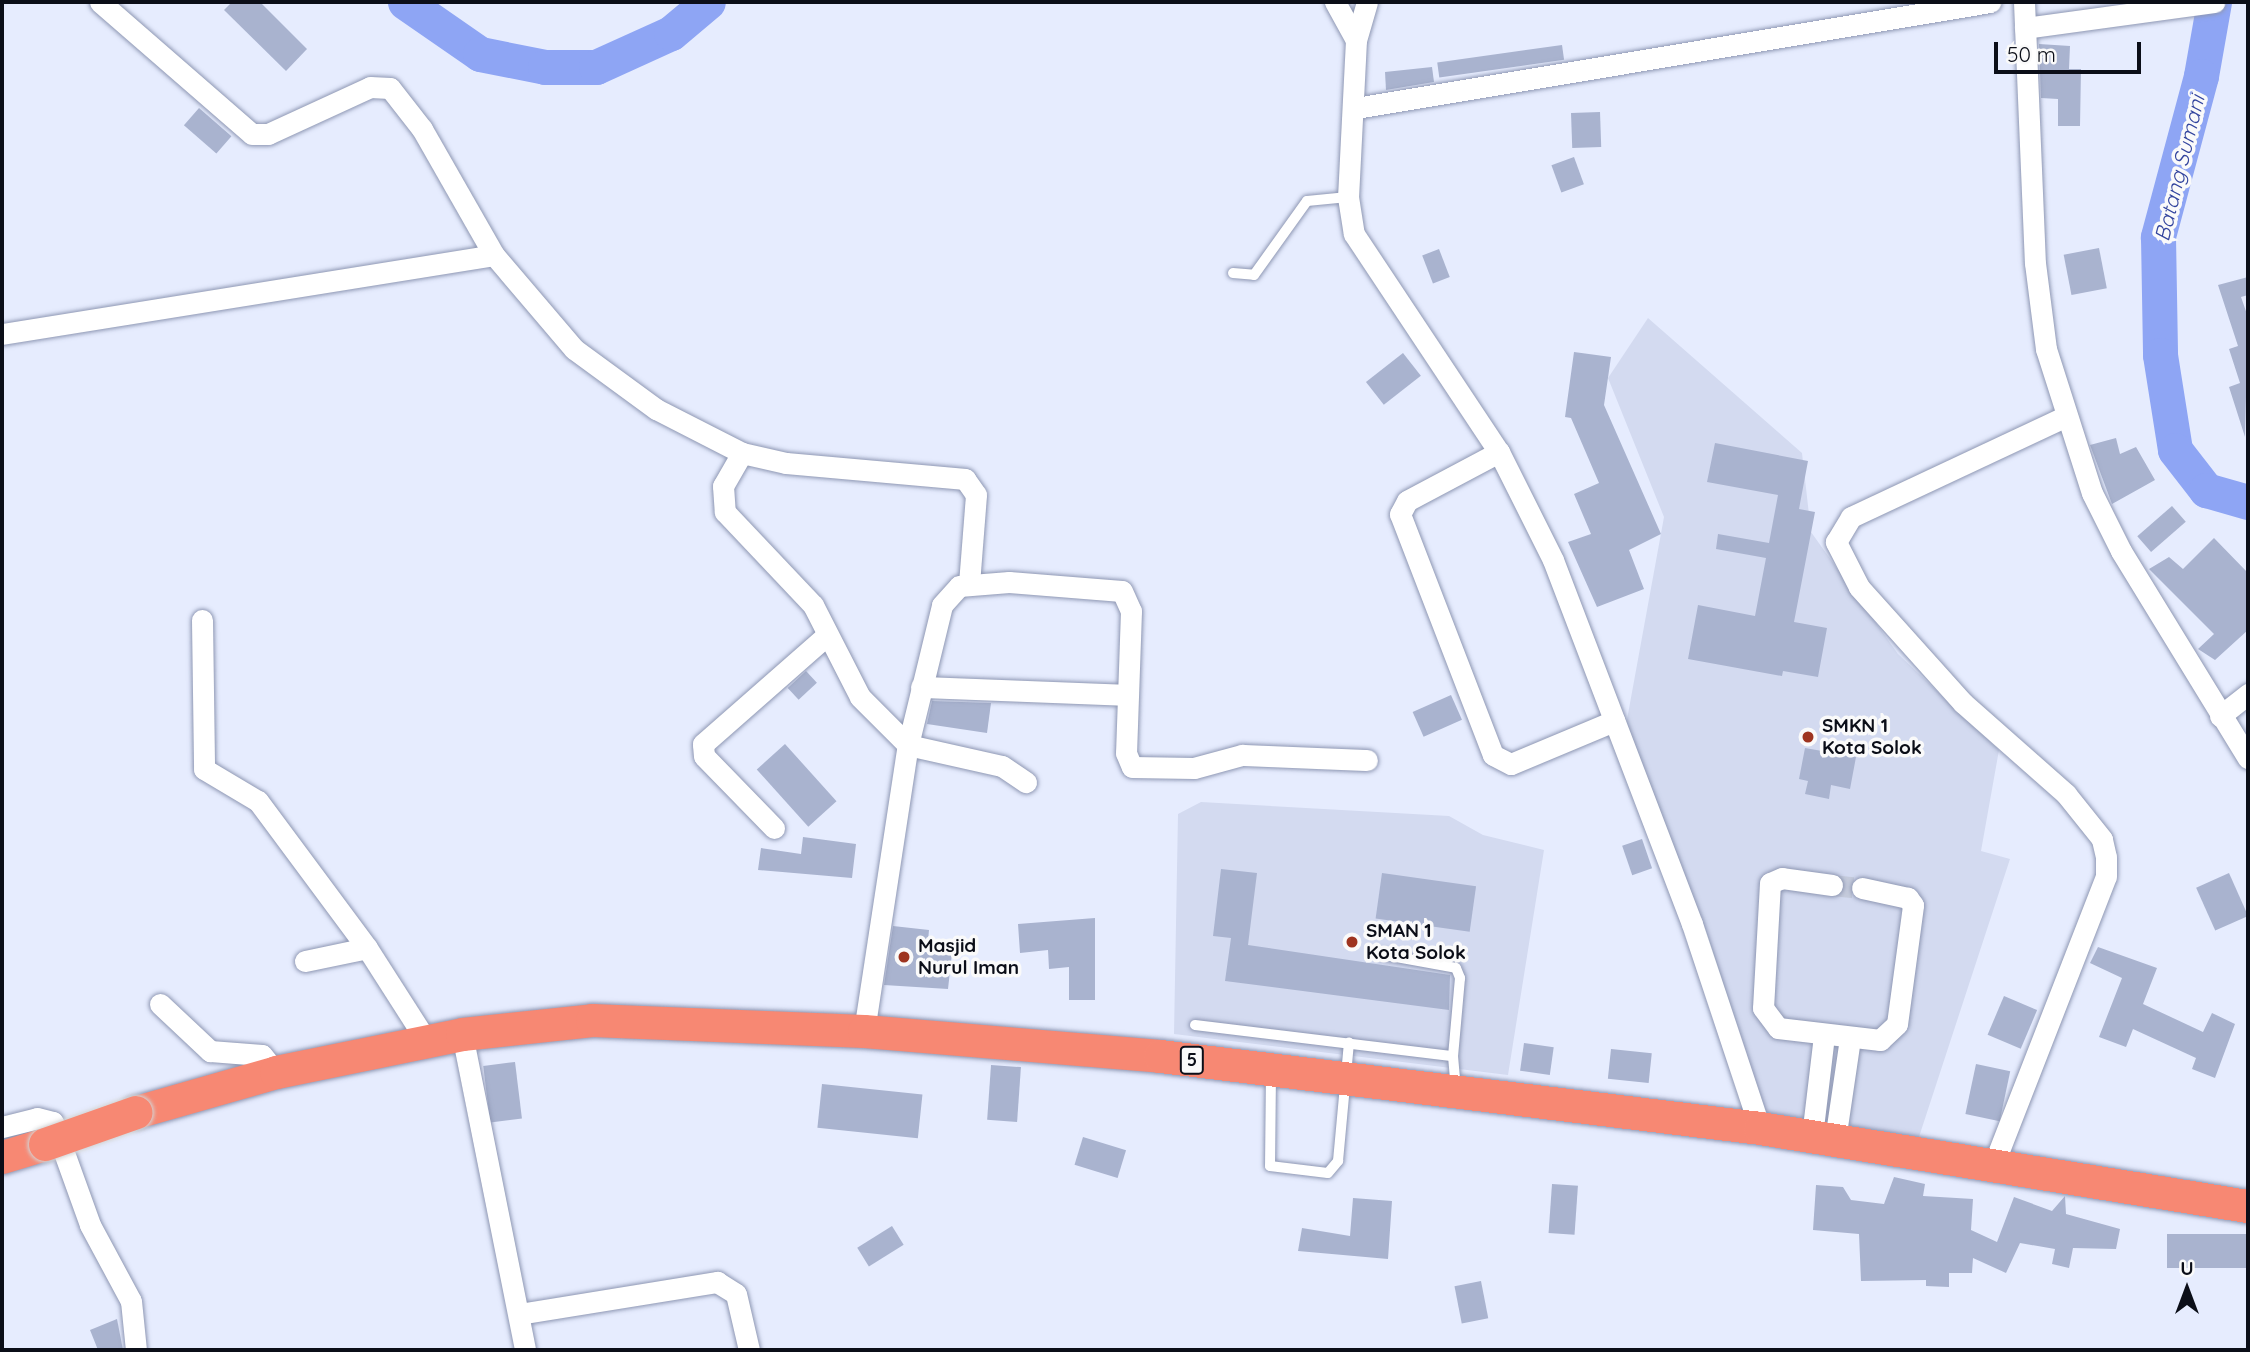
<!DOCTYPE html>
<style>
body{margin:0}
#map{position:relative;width:2250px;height:1352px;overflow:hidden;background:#e6ecfe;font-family:Quicksand,sans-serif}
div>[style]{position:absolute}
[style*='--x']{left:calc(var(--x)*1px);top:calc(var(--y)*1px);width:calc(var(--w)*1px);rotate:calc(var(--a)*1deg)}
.built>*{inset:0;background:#d3daf0}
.river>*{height:35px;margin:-17.5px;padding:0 17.5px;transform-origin:17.5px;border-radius:17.5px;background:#8ea5f4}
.building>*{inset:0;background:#a9b3cf;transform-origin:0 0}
.minor-tunnel>*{height:21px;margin-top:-10.5px;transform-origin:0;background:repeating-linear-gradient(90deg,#c5cbdc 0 21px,transparent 0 31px)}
.roads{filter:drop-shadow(0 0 2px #8e97b3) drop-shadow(0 0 2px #8e97b3)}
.service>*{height:10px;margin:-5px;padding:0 5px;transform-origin:5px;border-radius:5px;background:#fff}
.minor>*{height:21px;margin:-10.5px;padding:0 10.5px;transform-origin:10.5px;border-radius:10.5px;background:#fff}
.trunk>*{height:33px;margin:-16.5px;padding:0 16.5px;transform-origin:16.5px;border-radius:16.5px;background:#f78873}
.bridges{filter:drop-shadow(0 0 2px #d3d4d5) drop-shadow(0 0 2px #d3d4d5)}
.trunk-bridge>*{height:33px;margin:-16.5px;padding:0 16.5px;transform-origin:16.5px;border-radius:16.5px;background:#f78873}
.dots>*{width:19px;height:19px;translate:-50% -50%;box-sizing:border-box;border:4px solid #fafafa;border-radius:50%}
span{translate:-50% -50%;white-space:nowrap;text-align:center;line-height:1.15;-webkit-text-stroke:7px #fafafa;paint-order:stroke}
.shield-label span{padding:2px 5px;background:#fafafa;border:2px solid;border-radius:5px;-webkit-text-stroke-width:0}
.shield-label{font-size:18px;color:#0b0e18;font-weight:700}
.poi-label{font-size:19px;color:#0b0e18;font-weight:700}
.left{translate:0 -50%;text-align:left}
.water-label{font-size:21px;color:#32449e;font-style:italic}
.frame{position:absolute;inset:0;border:4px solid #0b0e18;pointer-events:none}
.north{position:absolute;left:2152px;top:1254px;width:70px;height:70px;-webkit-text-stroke:5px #fafafa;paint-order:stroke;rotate:0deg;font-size:19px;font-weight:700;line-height:28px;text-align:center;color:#0b0e18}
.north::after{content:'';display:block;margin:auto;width:24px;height:32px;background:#0b0e18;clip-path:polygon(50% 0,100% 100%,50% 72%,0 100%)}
.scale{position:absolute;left:1994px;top:42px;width:147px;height:32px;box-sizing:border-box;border:4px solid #0b0e18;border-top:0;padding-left:9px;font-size:21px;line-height:24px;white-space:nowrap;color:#0b0e18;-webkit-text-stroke:5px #fafafa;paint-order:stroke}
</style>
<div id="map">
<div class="built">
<i style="clip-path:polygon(1648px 318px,1802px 453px,1811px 532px,1898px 654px,1999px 750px,1981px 851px,2010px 859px,1917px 1143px,1763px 1119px,1626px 725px,1664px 517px,1608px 378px)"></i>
<i style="clip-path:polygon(1201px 802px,1449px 816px,1483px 835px,1544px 850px,1508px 1075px,1174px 1034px,1178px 814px)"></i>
</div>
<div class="river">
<i style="--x:405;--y:2;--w:91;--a:34.7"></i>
<i style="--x:480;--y:54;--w:66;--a:11.3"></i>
<i style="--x:545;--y:67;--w:51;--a:0"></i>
<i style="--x:596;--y:67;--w:82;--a:-24.4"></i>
<i style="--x:671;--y:33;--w:48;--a:-40"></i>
<i style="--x:2214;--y:2;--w:75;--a:100"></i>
<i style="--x:2201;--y:76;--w:167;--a:105"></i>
<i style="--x:2158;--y:237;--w:118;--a:89"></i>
<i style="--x:2160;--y:355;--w:96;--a:81"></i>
<i style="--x:2175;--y:450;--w:51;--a:52.2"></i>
<i style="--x:2206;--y:490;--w:44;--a:15.9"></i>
</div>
<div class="building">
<i style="clip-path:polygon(232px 2px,260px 2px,307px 49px,286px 71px,224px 10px)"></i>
<i style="clip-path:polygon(2039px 44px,2070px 46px,2069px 69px,2081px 69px,2080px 126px,2058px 126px,2058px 99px,2041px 98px)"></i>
<i style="left:1562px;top:45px;width:15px;height:126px;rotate:82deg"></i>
<i style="clip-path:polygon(1432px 67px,1434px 82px,1386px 90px,1385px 72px)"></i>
<i style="left:199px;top:108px;width:43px;height:23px;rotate:41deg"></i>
<i style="left:1600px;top:112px;width:35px;height:29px;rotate:88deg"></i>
<i style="left:1574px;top:157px;width:29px;height:24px;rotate:70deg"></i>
<i style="left:2099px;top:248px;width:41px;height:36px;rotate:79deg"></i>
<i style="left:1439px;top:249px;width:30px;height:18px;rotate:69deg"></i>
<i style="clip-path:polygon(2248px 277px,2248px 295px,2241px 297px,2248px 317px,2245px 437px,2229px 387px,2240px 383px,2229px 349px,2238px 346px,2218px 285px)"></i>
<i style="clip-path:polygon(1574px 352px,1611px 357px,1604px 405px,1661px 534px,1629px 550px,1644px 589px,1597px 607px,1568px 542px,1591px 534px,1574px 494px,1599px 483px,1571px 418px,1565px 417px)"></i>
<i style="left:1403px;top:353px;width:29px;height:47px;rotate:52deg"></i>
<i style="clip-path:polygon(2116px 438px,2120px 454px,2136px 447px,2155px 480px,2112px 504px,2090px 445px)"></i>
<i style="clip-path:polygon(1715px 443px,1808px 461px,1799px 509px,1815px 512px,1794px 622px,1827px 628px,1818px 677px,1783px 671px,1782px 676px,1688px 659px,1698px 605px,1755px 616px,1766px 558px,1716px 549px,1718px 534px,1769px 543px,1778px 495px,1707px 482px)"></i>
<i style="left:2172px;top:506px;width:21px;height:46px;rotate:49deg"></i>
<i style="clip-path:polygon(2214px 538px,2248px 573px,2248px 630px,2215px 660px,2198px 649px,2214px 634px,2149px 569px,2169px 557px,2183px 569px)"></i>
<i style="left:806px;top:671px;width:16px;height:25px;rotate:47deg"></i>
<i style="left:1451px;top:695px;width:27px;height:42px;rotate:66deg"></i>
<i style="clip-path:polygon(932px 701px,991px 703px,987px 733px,927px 724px)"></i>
<i style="left:785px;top:744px;width:77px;height:38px;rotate:48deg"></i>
<i style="clip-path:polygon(1805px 748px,1856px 757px,1850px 789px,1831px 785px,1829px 799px,1805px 794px,1808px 781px,1799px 779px)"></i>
<i style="clip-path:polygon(803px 837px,856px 844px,852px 878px,758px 870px,761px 848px,801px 854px)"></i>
<i style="left:1642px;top:839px;width:31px;height:21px;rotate:71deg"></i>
<i style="clip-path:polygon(1221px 869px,1257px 873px,1248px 945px,1450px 975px,1449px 1010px,1225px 981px,1231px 938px,1213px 936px)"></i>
<i style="left:1382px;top:873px;width:95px;height:46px;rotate:8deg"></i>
<i style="left:2229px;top:873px;width:47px;height:36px;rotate:66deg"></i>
<i style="clip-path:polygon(1095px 918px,1095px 1000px,1069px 1000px,1069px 967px,1049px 969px,1048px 950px,1020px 953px,1018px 924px)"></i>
<i style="clip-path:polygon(893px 926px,929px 930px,928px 941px,953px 944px,948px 989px,884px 985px)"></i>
<i style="clip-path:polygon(2098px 947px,2157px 968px,2143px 1004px,2203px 1032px,2212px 1013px,2235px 1024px,2215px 1078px,2192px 1069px,2196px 1058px,2133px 1029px,2126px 1047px,2099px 1037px,2122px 978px,2090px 963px)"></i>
<i style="left:2004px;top:996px;width:36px;height:42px;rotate:23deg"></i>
<i style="left:1524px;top:1043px;width:30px;height:28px;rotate:8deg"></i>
<i style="left:1611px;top:1049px;width:41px;height:30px;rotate:6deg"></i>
<i style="left:515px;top:1062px;width:57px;height:32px;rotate:83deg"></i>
<i style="left:1976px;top:1064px;width:35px;height:51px;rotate:12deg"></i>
<i style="left:991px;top:1065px;width:30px;height:55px;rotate:4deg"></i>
<i style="left:822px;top:1084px;width:101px;height:44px;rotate:6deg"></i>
<i style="left:1083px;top:1137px;width:45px;height:29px;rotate:17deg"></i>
<i style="clip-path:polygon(1894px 1177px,1925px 1184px,1923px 1196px,1973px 1199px,1971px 1230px,1997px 1242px,2014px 1197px,2052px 1211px,2065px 1196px,2066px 1214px,2120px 1229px,2116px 1249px,2073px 1248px,2069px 1268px,2052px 1264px,2055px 1249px,2020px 1243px,2006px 1273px,1973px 1258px,1972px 1273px,1949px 1273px,1949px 1287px,1926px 1286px,1926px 1280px,1861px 1281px,1859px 1234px,1813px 1230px,1816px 1185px,1843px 1187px,1851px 1200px,1884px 1204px)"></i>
<i style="left:1552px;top:1184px;width:26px;height:49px;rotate:4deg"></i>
<i style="clip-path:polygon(1353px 1198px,1392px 1201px,1388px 1259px,1298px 1251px,1302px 1228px,1350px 1236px)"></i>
<i style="left:892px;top:1226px;width:22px;height:41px;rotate:58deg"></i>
<i style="left:2248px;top:1234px;width:34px;height:81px;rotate:90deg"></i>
<i style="left:1481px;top:1281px;width:38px;height:27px;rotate:79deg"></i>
<i style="clip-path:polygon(117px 1319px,123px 1350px,98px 1350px,90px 1330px)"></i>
</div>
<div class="minor-tunnel">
<i style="--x:1832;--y:885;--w:30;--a:6"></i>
</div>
<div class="roads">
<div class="service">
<i style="--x:1233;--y:273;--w:21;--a:5"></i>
<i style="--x:1254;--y:275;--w:91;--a:-54.4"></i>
<i style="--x:1307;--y:201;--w:41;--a:-5.6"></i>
<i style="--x:1380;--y:954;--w:77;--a:10.4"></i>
<i style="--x:1456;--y:968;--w:11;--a:68"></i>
<i style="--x:1460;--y:978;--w:78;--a:95.1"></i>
<i style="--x:1195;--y:1025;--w:260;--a:6.9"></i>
<i style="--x:1453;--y:1056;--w:32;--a:85"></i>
<i style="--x:1271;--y:1073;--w:93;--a:90.6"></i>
<i style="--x:1270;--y:1166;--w:58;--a:6.9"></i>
<i style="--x:1328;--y:1173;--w:16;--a:-50"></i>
<i style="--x:1338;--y:1161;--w:119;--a:-84.7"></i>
</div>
<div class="minor">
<i style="--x:100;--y:2;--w:201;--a:41"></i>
<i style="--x:252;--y:134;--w:16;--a:0"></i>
<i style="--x:268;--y:134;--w:112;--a:-24.7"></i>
<i style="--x:370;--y:87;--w:20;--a:3"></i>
<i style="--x:390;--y:88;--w:52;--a:52"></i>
<i style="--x:422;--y:129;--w:145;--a:60.3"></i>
<i style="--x:494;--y:255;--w:123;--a:49.6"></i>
<i style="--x:574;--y:349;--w:102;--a:36.2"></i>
<i style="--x:656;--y:409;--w:97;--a:27.1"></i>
<i style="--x:742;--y:453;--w:45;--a:12.8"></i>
<i style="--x:786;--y:463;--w:180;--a:5.1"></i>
<i style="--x:965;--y:479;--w:19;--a:55"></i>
<i style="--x:976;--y:495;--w:88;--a:94.5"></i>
<i style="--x:1335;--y:2;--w:43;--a:61.1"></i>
<i style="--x:1367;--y:2;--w:40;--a:106"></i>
<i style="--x:1356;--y:40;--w:157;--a:92.9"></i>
<i style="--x:1348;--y:197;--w:37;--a:81"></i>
<i style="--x:1354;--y:234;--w:262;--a:56.4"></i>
<i style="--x:1499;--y:452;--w:121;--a:63.4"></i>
<i style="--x:1553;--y:560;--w:390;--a:69.1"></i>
<i style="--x:1692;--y:924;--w:215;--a:71.6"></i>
<i style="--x:2024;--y:2;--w:261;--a:87.6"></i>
<i style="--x:2035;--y:263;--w:87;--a:82.7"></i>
<i style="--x:2046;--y:349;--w:151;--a:72.3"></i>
<i style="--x:2092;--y:493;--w:65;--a:63.4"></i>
<i style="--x:2121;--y:551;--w:243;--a:58.5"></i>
<i style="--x:2025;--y:28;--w:191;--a:-7.8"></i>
<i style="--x:1356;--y:108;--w:643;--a:-9.49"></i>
<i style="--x:2;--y:334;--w:498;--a:-9.1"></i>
<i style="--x:1499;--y:452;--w:104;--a:152"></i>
<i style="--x:1407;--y:501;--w:15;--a:118"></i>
<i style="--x:1400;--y:514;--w:258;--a:68.9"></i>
<i style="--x:1493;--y:755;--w:20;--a:27"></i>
<i style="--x:1511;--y:764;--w:112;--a:-22.7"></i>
<i style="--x:742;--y:453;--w:38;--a:120"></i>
<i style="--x:723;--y:486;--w:26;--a:86"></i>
<i style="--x:725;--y:512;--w:128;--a:46.6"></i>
<i style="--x:813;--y:605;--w:103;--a:62.9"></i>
<i style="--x:860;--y:697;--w:68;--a:45"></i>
<i style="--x:908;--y:745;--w:96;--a:12.6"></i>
<i style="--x:1002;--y:766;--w:29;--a:34"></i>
<i style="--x:202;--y:620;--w:149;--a:89.2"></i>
<i style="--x:204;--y:769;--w:63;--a:30.7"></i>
<i style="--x:258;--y:801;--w:183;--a:53.4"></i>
<i style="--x:921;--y:687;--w:205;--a:2.2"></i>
<i style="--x:2220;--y:716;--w:36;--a:-38"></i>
<i style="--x:774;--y:828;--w:100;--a:-134.2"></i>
<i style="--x:704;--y:756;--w:12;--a:-95"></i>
<i style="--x:703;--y:744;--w:162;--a:-41.3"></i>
<i style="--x:1832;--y:885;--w:50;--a:-172"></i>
<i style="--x:1782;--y:878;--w:13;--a:157"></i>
<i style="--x:1770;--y:883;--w:125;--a:93.2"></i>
<i style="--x:1763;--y:1008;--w:25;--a:53"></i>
<i style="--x:1778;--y:1028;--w:103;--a:6.7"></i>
<i style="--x:1880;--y:1040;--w:23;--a:-43"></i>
<i style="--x:1897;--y:1024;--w:120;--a:-82.3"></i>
<i style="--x:1913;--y:905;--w:9;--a:-126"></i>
<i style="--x:1908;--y:898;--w:47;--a:-167.7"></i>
<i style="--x:305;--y:961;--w:63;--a:-11.8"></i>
<i style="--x:367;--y:948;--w:112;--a:57.4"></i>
<i style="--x:160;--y:1004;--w:69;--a:43.2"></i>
<i style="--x:210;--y:1051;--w:52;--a:4.4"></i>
<i style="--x:262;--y:1055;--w:22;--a:51"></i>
<i style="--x:864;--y:1031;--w:289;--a:-81.3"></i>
<i style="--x:908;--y:745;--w:144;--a:-76.3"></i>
<i style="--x:942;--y:605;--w:25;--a:-48"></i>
<i style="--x:959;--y:586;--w:50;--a:-4.6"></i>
<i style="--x:1009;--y:582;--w:113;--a:4.6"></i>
<i style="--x:1122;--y:591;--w:22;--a:66"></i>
<i style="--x:1131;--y:611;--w:142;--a:92"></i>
<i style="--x:1126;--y:753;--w:15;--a:67"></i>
<i style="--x:1132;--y:767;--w:62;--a:0.9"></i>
<i style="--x:1194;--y:768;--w:50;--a:-15.2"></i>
<i style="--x:1242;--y:755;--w:125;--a:2.3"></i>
<i style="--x:462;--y:1034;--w:322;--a:78.7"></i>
<i style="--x:2;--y:1127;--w:36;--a:-14"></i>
<i style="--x:37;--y:1118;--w:16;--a:14"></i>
<i style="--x:53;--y:1122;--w:109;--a:70.2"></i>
<i style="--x:90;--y:1225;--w:86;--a:61.7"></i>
<i style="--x:131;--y:1301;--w:49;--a:84.2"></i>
<i style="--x:1812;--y:1136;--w:102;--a:-83.2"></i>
<i style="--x:1835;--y:1140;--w:102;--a:-81.6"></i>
<i style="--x:1993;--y:1166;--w:311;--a:-68.7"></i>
<i style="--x:2106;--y:876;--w:19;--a:-90"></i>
<i style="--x:2106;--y:857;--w:18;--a:-103"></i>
<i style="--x:2102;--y:839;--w:58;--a:-128.7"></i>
<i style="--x:2066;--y:794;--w:137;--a:-138.5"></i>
<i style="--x:1963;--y:703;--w:156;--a:-131.9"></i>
<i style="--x:1859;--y:587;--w:51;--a:-117.1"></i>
<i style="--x:1836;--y:542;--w:29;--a:-59"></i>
<i style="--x:1851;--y:517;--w:238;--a:-25.1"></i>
<i style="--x:519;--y:1314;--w:201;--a:-9.2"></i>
<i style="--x:717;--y:1282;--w:22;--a:32"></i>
<i style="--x:736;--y:1294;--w:57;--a:76.9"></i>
</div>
<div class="trunk">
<i style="--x:136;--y:1112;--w:146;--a:-15.9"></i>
<i style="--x:276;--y:1072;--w:190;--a:-11.5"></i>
<i style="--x:462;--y:1034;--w:131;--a:-6.1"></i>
<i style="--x:592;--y:1020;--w:272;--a:2.3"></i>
<i style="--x:864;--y:1031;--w:297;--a:4.8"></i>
<i style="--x:1160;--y:1056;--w:604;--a:6.84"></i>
<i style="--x:1760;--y:1128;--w:494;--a:9.1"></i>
<i style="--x:2;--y:1157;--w:45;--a:-16.8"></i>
</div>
</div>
<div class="bridges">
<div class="trunk-bridge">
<i style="--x:45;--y:1144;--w:96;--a:-19.4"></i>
</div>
</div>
<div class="dots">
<i style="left:1808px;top:737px;background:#9e3420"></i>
<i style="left:1352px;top:942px;background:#9e3420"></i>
<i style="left:904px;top:957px;background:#9e3420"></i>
</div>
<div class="shield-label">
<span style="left:1192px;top:1060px">5</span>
</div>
<div class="poi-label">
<span class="left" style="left:1822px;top:737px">SMKN 1<br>Kota Solok</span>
<span class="left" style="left:1366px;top:942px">SMAN 1<br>Kota Solok</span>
<span class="left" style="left:918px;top:957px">Masjid<br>Nurul Iman</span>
</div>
<div class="water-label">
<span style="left:2179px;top:168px;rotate:-76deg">Batang Sumani</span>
</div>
<div class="frame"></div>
<div class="north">U</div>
<div class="scale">50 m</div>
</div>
